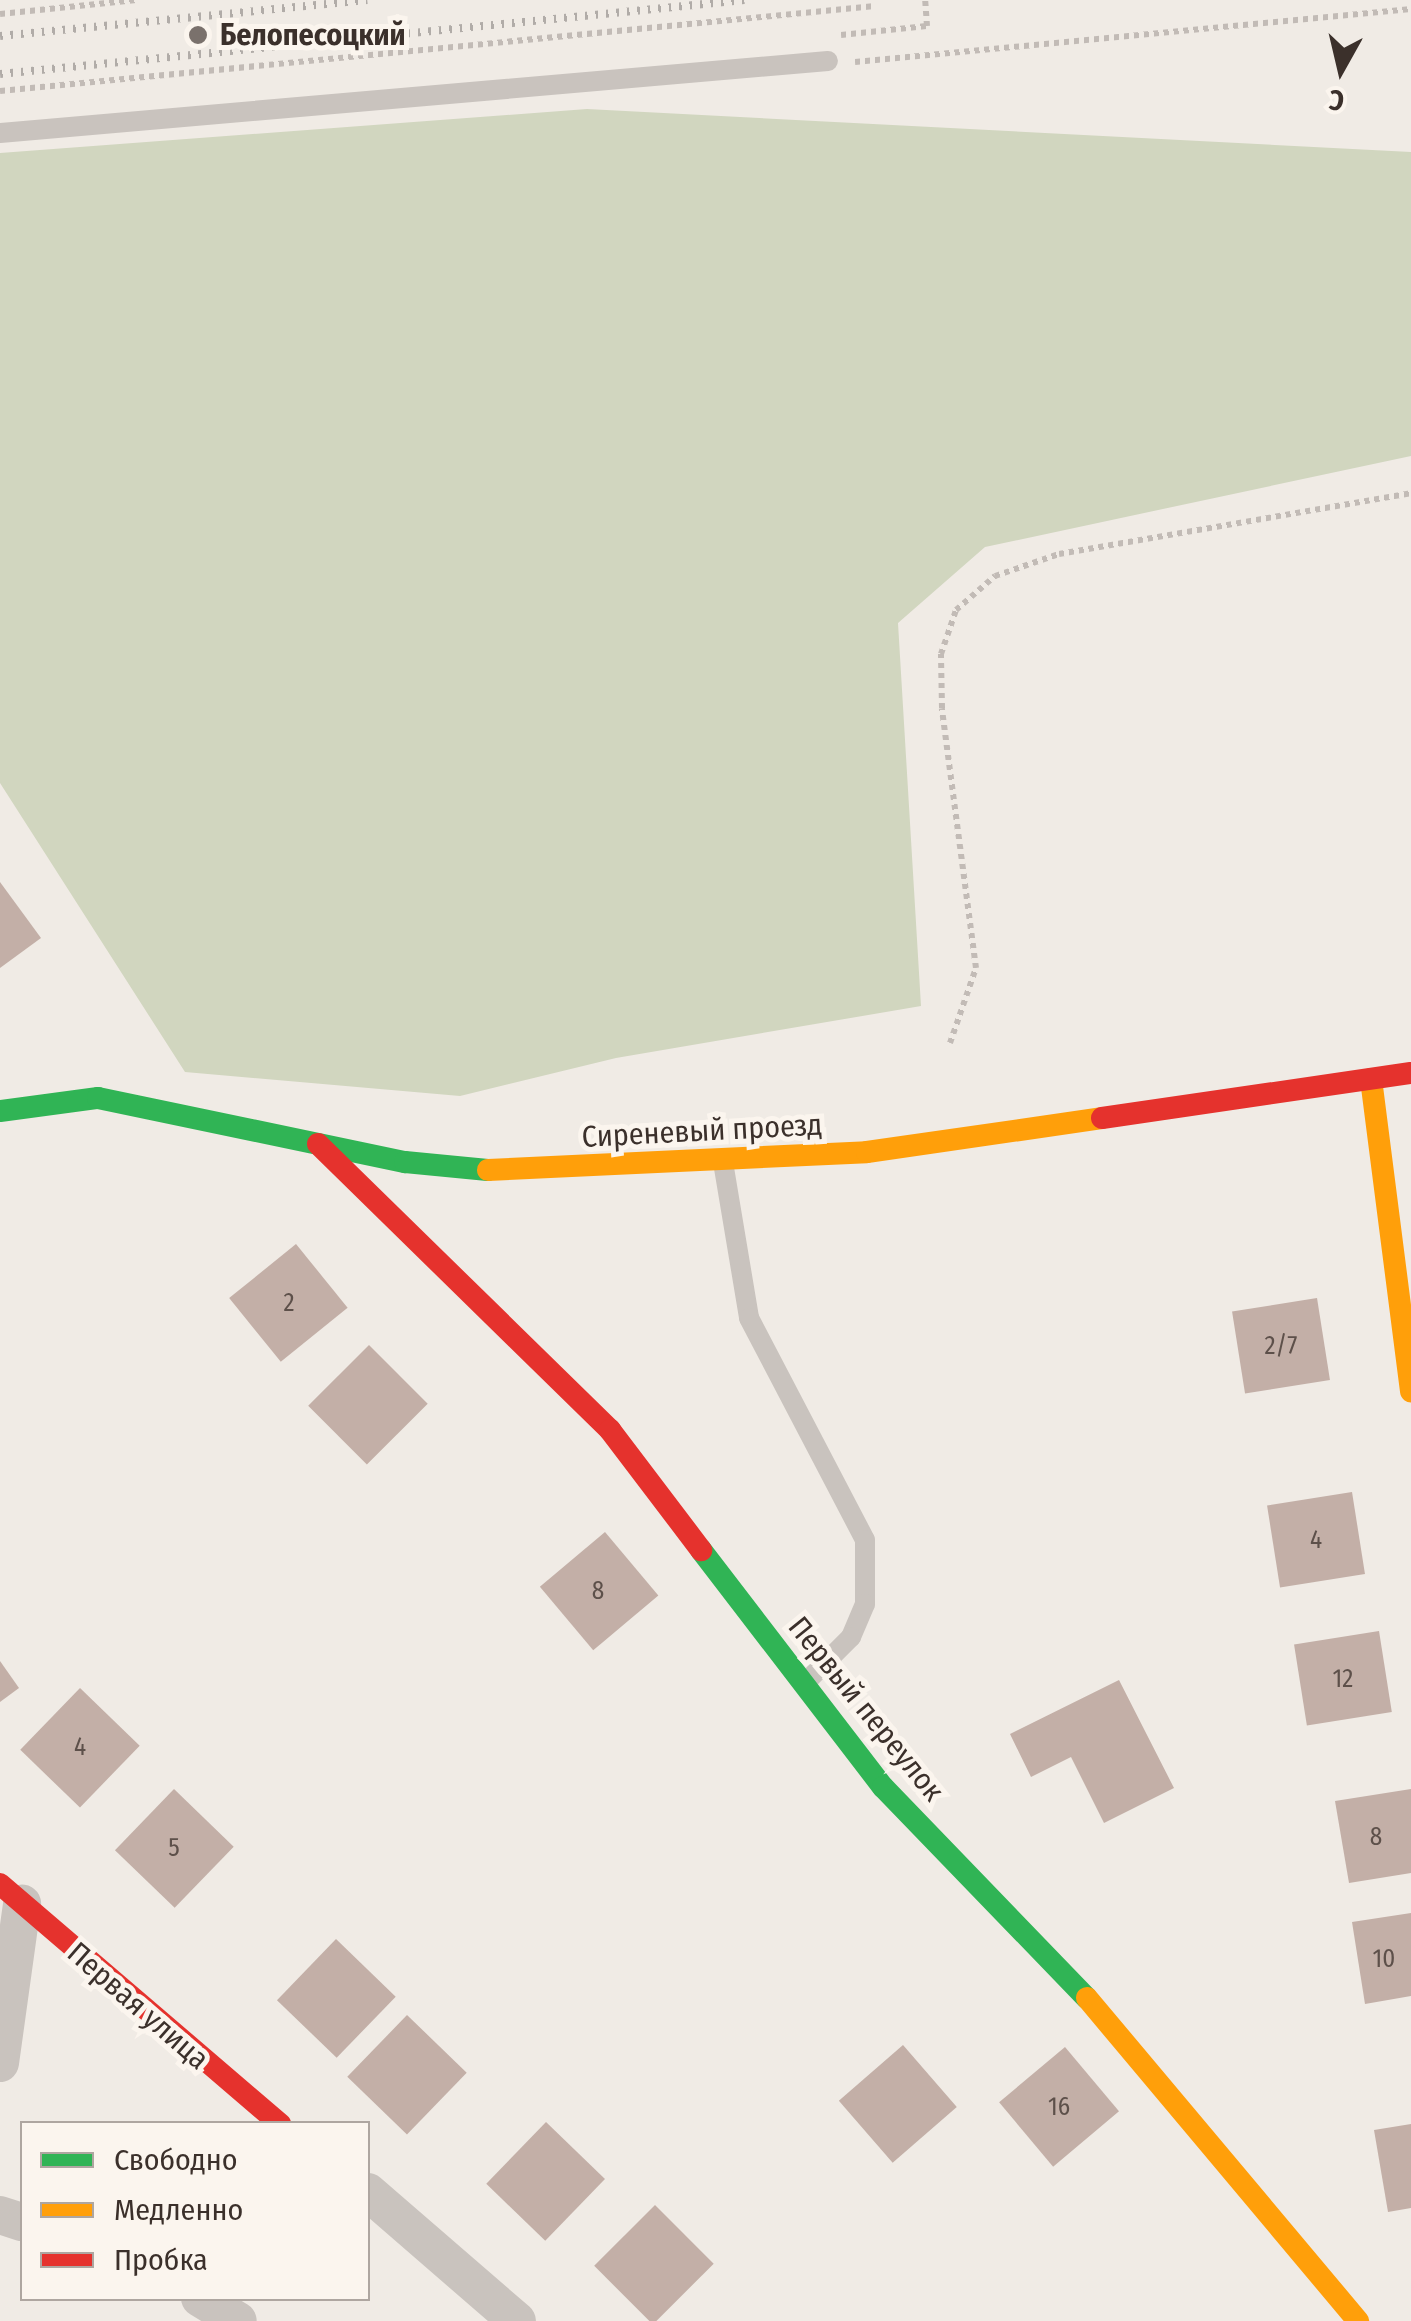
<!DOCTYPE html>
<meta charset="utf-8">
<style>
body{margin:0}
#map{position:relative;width:1411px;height:2321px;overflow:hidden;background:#f0ebe5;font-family:"Fira Sans Condensed",sans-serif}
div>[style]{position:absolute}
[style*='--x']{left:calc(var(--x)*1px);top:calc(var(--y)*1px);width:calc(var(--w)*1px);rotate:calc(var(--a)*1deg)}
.green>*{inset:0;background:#d1d6bf}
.building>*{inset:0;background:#c3afa7;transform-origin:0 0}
.path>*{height:6px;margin-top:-3px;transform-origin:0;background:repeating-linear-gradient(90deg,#c2bbb6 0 5px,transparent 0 10px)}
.lane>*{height:20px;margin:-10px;padding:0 10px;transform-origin:10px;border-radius:10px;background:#c9c3be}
.street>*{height:38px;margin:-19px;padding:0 19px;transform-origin:19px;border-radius:19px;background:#c9c3be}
.fast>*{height:22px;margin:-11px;padding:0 11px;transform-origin:11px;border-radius:11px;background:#30b455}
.slow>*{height:22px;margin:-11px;padding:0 11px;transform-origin:11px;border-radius:11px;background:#ff9f0a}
.jam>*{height:22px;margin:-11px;padding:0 11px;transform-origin:11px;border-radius:11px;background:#e5322d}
.rail>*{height:8px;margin-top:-4px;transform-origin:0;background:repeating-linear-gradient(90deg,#b1aca8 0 2.5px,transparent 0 10.5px)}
.dots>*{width:28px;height:28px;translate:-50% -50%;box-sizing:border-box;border:5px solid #fbf5ee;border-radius:50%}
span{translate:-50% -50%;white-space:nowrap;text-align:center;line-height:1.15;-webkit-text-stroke:10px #fbf5ee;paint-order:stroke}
.number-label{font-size:25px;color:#5d504a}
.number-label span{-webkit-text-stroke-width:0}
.poi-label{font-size:30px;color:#3b302b;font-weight:700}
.left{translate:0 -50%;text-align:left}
.street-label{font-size:30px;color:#3b302b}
.legend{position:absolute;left:20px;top:2121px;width:350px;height:180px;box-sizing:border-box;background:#fbf5ee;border:2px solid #aea6a0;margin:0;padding:12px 18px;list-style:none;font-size:30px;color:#3b302b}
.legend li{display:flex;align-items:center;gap:20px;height:50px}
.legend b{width:50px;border:2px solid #aea6a0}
.north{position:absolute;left:1291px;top:20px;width:100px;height:100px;-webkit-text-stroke:8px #fbf5ee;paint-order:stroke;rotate:188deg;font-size:28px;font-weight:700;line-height:40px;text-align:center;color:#3b302b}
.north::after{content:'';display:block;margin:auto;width:35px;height:45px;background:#3b302b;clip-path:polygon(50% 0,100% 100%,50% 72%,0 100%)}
</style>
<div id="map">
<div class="green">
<i style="clip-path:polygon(587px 109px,1411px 152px,1411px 456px,985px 547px,898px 623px,921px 1006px,616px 1058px,460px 1096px,185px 1072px,0 783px,0 153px)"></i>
</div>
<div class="building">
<i style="clip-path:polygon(0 882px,41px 938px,0 968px)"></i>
<i style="left:296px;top:1244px;width:82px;height:86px;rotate:51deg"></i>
<i style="left:1317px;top:1298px;width:83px;height:86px;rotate:81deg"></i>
<i style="left:369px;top:1345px;width:83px;height:86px;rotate:45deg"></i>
<i style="left:1352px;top:1492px;width:83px;height:86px;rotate:81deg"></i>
<i style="left:605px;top:1532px;width:83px;height:85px;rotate:50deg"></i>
<i style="left:1379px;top:1631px;width:82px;height:86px;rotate:81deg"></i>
<i style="clip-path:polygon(0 1661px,19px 1688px,0 1702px)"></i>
<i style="clip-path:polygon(1119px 1680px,1174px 1788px,1104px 1823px,1071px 1757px,1031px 1777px,1010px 1734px)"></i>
<i style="left:80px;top:1688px;width:83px;height:86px;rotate:44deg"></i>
<i style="left:174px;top:1789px;width:83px;height:85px;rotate:44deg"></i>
<i style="clip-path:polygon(1411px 1789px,1411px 1873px,1349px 1883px,1335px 1801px)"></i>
<i style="clip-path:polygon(1411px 1913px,1411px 1996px,1365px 2004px,1352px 1922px)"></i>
<i style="left:336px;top:1939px;width:83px;height:85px;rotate:44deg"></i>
<i style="left:407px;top:2015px;width:83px;height:86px;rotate:44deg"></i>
<i style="left:903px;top:2045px;width:82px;height:85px;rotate:49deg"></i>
<i style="left:1065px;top:2047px;width:84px;height:86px;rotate:50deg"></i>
<i style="left:546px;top:2122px;width:82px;height:86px;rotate:44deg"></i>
<i style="clip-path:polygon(1411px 2124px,1411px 2208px,1388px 2212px,1374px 2130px)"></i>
<i style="left:655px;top:2205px;width:83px;height:86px;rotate:45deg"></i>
</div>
<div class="path">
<i style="--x:0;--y:14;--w:137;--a:-5.9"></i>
<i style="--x:841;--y:35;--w:86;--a:-6"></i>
<i style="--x:927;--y:26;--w:26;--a:-94"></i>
<i style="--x:855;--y:62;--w:559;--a:-5.45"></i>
<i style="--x:0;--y:91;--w:879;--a:-5.55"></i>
<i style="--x:950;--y:1043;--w:79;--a:-70.9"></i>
<i style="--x:976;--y:968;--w:262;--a:-97.5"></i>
<i style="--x:942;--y:708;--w:54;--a:-91.1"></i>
<i style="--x:941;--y:654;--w:46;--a:-71.2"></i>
<i style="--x:956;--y:610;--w:52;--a:-41.1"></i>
<i style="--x:995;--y:576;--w:68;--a:-19"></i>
<i style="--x:1059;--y:554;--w:357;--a:-9.8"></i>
</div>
<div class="lane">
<i style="--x:0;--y:133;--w:831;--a:-4.97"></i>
<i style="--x:723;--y:1162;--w:158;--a:80.5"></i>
<i style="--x:749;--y:1318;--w:250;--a:62.4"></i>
<i style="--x:865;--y:1540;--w:64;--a:90"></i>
<i style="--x:865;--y:1604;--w:36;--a:113"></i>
<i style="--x:851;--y:1637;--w:65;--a:135"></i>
</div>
<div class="street">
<i style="--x:0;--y:2063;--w:161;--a:-82.1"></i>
<i style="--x:368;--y:2192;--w:197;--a:40.9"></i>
<i style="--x:0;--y:2215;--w:23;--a:18"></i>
<i style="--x:200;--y:2298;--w:44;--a:31.2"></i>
</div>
<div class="fast">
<i style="--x:0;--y:1111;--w:99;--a:-7.6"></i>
<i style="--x:98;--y:1098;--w:314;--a:11.8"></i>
<i style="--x:405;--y:1162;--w:83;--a:5.5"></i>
<i style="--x:701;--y:1550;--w:299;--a:52.5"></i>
<i style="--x:883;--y:1787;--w:293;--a:46"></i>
</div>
<div class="slow">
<i style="--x:1371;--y:1079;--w:315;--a:82.7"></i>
<i style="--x:488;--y:1170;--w:379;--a:-2.7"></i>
<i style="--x:867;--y:1152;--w:237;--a:-8.2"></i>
<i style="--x:1087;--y:1998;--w:422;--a:50"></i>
</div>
<div class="jam">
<i style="--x:1102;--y:1118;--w:312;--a:-8.3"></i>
<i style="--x:318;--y:1144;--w:409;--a:44.4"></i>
<i style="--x:610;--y:1430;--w:151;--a:52.8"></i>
<i style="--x:0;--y:1884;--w:369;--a:40.6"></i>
</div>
<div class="rail">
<i style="--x:0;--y:36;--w:369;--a:-5.6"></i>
<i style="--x:0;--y:74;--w:748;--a:-5.68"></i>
</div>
<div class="dots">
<i style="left:198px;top:35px;background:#7a716c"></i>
</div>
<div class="number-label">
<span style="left:289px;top:1303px">2</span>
<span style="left:1281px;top:1346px">2/7</span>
<span style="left:1316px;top:1540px">4</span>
<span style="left:598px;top:1591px">8</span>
<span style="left:1343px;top:1679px">12</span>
<span style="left:80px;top:1747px">4</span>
<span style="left:1376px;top:1837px">8</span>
<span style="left:174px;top:1848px">5</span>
<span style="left:1384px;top:1959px">10</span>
<span style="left:1059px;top:2107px">16</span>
</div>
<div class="poi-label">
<span class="left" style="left:220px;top:35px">Белопесоцкий</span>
</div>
<div class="street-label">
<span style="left:702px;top:1131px;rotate:-3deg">Сиреневый проезд</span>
<span style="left:866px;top:1709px;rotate:51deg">Первый переулок</span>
<span style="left:138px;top:2006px;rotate:41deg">Первая улица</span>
</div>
<ul class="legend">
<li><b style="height:12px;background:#30b455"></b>Свободно</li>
<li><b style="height:12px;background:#ff9f0a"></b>Медленно</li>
<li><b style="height:12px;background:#e5322d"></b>Пробка</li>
</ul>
<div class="north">С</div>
</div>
